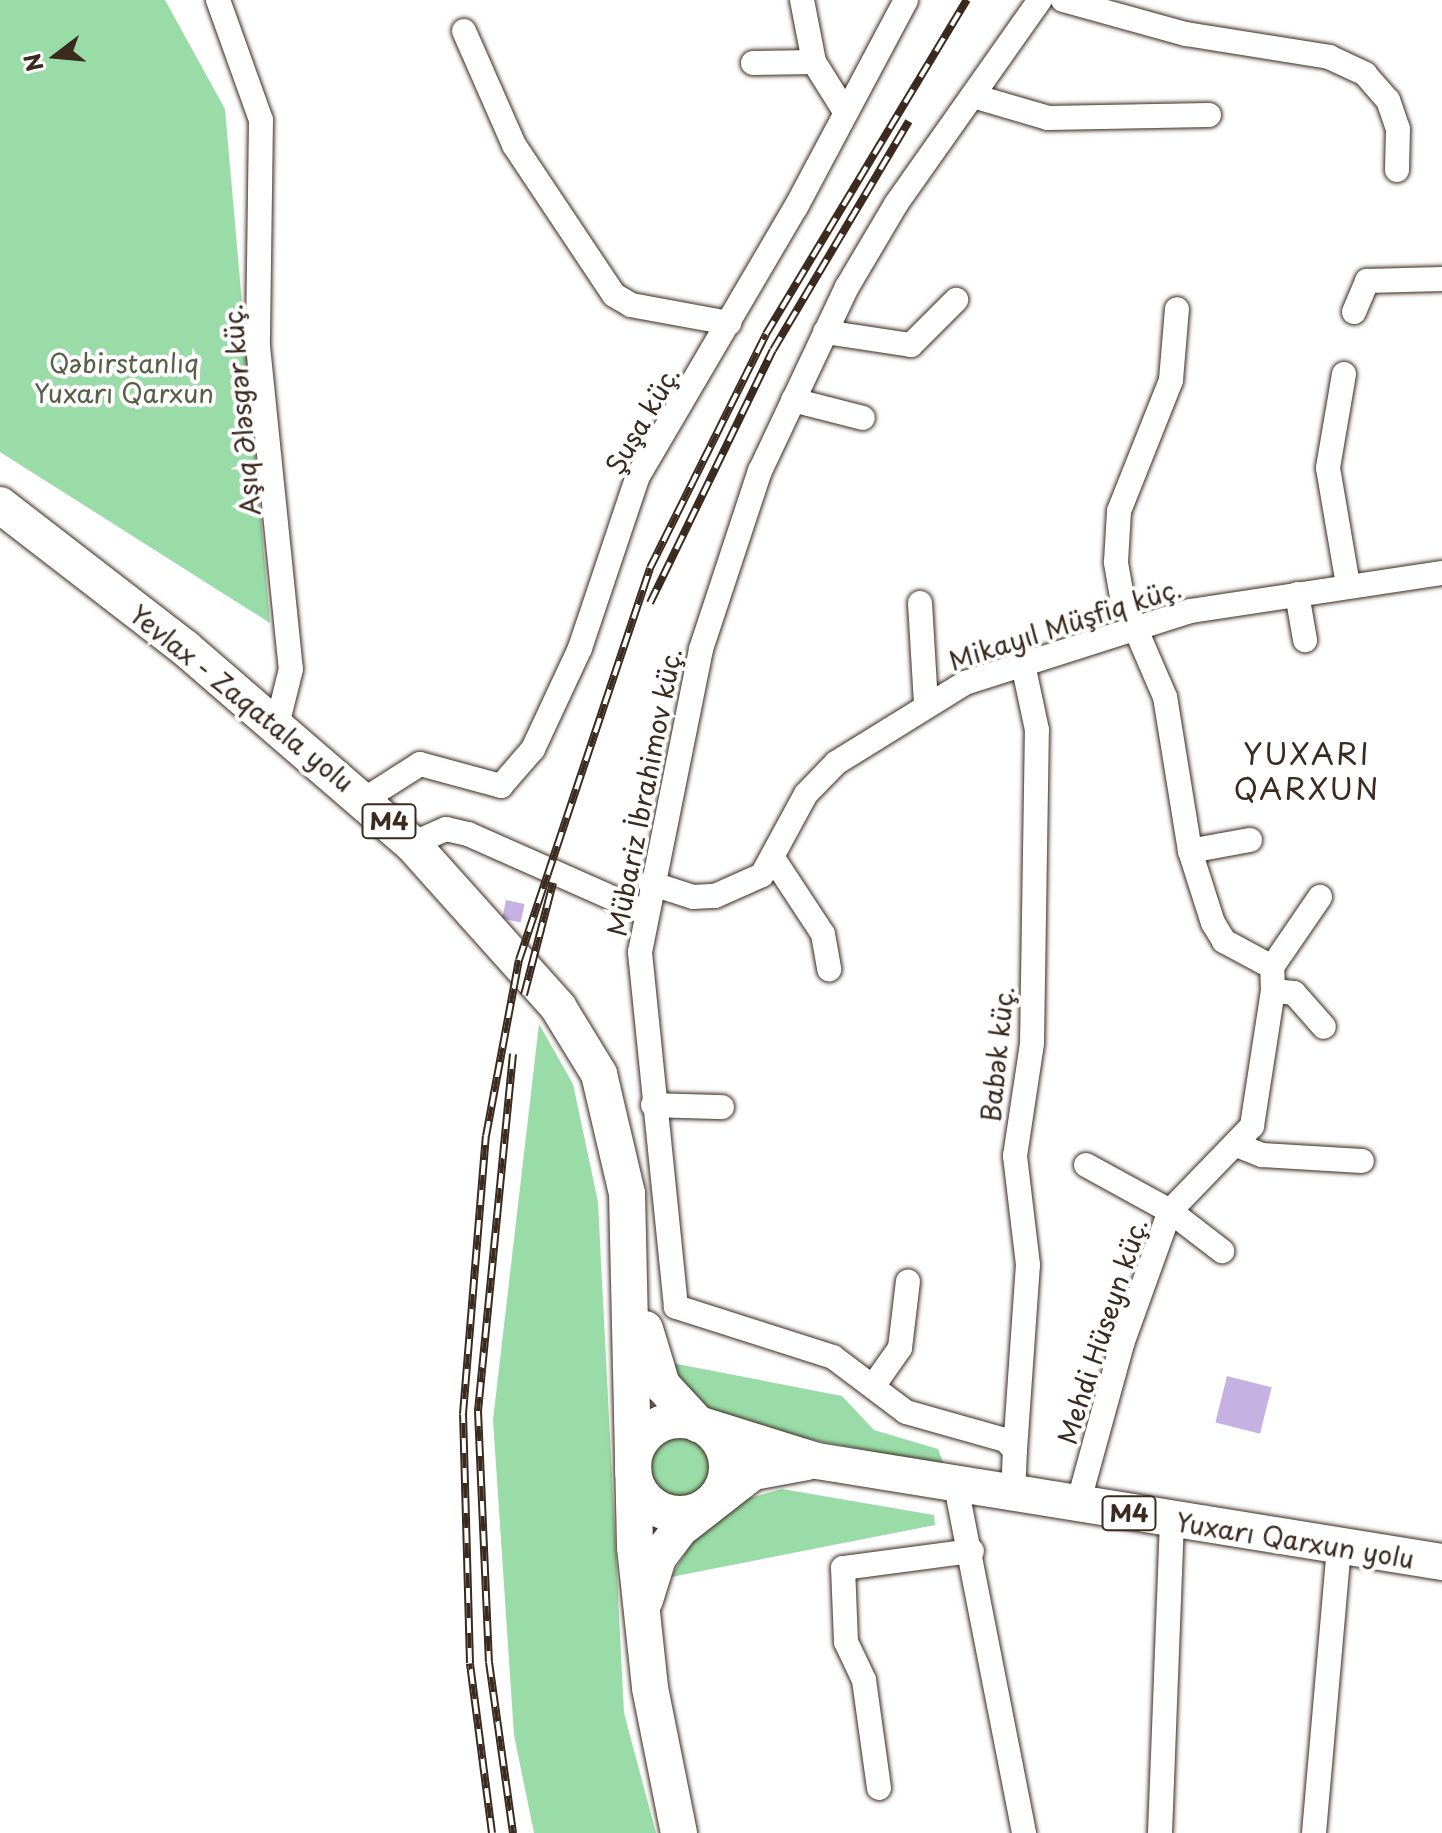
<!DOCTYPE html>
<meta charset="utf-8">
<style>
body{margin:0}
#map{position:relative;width:1442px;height:1833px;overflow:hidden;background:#fff;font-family:"Playpen Sans",sans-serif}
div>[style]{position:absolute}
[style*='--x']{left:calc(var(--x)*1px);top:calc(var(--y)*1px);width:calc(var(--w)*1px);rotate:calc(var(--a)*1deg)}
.green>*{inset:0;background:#99dca7}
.round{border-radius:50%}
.building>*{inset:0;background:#c5b2e2;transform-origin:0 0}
.roads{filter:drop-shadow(0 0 2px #3b2a1e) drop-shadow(0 0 2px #3b2a1e)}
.minor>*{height:24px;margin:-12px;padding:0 12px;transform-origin:12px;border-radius:12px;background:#fff}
.highway>*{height:36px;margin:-18px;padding:0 18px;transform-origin:18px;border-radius:18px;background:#fff}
.highway>.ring{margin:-18px;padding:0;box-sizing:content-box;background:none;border:36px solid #fff;border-radius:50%}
.rail>*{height:8px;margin-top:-4px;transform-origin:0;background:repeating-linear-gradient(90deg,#fff 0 15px,#3b2a1e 0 30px);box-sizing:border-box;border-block:2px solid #3b2a1e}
span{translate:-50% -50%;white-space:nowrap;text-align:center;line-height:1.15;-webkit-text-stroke:8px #fff;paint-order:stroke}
.shield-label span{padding:2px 6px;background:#fff;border:2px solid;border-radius:6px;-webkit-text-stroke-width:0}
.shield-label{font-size:24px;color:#3b2a1e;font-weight:700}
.park-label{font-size:26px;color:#575f47}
.street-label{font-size:26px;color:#3b2a1e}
.quarter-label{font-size:30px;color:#3b2a1e;letter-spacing:2px}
.north{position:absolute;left:16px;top:16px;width:80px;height:80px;-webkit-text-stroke:6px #fff;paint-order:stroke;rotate:254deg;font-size:22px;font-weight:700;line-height:32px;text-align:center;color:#3b2a1e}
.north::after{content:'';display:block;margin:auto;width:28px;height:36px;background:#3b2a1e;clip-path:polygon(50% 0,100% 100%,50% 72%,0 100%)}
</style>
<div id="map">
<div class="green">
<i style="clip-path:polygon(0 0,165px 0,225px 109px,270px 623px,0 452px)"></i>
<i style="clip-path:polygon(539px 1024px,573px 1084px,598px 1202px,624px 1713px,656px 1833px,534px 1833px,514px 1735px,493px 1420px)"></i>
<i style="clip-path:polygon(672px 1363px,842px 1396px,874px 1430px,938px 1449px,944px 1465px,725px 1423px,689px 1397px)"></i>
<i class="round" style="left:647px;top:1432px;width:68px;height:68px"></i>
<i style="clip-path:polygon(782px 1489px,934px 1515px,935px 1525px,671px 1577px,693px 1540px,746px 1499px)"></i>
</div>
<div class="building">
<i style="left:506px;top:900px;width:19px;height:19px;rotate:12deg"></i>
<i style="left:1227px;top:1376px;width:46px;height:48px;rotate:14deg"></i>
</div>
<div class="roads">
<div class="minor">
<i style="--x:218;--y:0;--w:127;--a:70.3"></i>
<i style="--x:261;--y:120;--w:226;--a:90.8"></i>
<i style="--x:258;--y:346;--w:325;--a:84.2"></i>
<i style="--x:291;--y:669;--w:58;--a:104"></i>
<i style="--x:802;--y:0;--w:63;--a:79"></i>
<i style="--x:814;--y:62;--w:60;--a:57.9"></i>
<i style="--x:1063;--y:0;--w:128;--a:15.5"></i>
<i style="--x:1186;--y:34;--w:145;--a:9.1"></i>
<i style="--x:1329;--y:57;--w:40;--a:25"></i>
<i style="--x:1365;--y:74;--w:35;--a:49"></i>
<i style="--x:1388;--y:100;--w:31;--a:71"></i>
<i style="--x:1398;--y:129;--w:41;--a:91.4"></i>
<i style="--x:464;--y:31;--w:124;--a:66.3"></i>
<i style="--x:514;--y:145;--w:180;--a:56.3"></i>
<i style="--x:614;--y:295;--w:20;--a:30"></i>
<i style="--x:631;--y:305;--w:100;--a:10.4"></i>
<i style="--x:753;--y:63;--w:61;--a:-0.9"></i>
<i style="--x:973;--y:96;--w:78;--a:16.3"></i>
<i style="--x:1048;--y:118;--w:161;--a:-1.1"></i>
<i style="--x:1354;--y:312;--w:34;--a:-67"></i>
<i style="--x:1367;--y:281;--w:75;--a:-1.5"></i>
<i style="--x:825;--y:332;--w:87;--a:8.6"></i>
<i style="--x:911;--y:345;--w:64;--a:-45"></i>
<i style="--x:1344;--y:374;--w:95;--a:99.7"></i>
<i style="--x:1328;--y:468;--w:119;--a:80.3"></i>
<i style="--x:793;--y:400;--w:72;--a:14.4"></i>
<i style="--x:1297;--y:594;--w:47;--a:80.1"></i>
<i style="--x:920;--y:603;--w:100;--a:86.6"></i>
<i style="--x:365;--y:799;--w:65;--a:-32.5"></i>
<i style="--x:420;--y:764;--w:84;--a:15.2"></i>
<i style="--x:501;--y:786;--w:49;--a:-49.1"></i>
<i style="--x:533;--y:749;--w:111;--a:-65"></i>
<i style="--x:580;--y:648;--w:182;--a:-71.4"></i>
<i style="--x:638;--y:476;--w:312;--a:-59.6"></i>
<i style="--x:796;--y:207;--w:234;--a:-62"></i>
<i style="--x:412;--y:844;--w:37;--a:-24"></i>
<i style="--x:446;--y:829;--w:23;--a:13"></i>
<i style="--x:468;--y:834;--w:193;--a:23.9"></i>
<i style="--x:1190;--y:851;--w:61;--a:-10.4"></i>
<i style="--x:775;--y:861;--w:87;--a:56.7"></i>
<i style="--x:823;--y:934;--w:36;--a:80"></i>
<i style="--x:650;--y:883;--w:45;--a:18"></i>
<i style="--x:693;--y:897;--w:22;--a:-3"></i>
<i style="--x:715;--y:896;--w:51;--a:-24.1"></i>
<i style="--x:762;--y:875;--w:92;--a:-61.5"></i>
<i style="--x:806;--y:794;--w:43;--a:-45.9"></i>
<i style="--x:836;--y:763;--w:152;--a:-31.8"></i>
<i style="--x:965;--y:683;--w:236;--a:-17.7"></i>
<i style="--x:1190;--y:611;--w:255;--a:-8.6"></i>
<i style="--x:1272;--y:967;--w:85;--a:-55.6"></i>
<i style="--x:1273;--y:991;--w:21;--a:5"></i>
<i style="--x:1294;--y:993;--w:45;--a:48.6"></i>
<i style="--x:653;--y:1105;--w:69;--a:1.7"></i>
<i style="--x:1237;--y:1145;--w:27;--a:22"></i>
<i style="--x:1262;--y:1155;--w:100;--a:3.4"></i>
<i style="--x:1086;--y:1165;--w:96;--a:28.7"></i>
<i style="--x:1170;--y:1211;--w:66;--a:37.6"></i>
<i style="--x:874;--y:1385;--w:45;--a:-54.9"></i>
<i style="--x:900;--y:1348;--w:67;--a:-83.2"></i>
<i style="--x:1015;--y:1450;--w:185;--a:-86"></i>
<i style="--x:1028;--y:1265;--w:110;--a:-96.8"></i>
<i style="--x:1015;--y:1156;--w:114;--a:-81.4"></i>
<i style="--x:1032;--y:1043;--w:313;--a:-89.1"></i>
<i style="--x:1037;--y:730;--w:67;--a:-102"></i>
<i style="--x:956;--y:1486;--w:354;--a:78.9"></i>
<i style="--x:1013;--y:1495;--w:45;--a:-87.5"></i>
<i style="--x:1015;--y:1450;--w:14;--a:-135"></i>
<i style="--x:1005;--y:1440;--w:103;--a:-164.2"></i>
<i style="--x:906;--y:1412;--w:91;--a:-143"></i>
<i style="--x:833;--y:1357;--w:165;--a:-162.3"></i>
<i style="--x:676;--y:1307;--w:357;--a:-95.8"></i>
<i style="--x:640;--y:952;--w:309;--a:-78.6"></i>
<i style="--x:701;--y:649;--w:188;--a:-71.7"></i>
<i style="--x:760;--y:471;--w:204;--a:-64.7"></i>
<i style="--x:847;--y:287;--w:96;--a:-59.4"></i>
<i style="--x:896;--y:204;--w:250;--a:-54.8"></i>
<i style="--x:1078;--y:1504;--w:166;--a:-74.6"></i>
<i style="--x:1122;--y:1344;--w:141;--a:-70.2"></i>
<i style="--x:1170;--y:1211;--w:118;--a:-46"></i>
<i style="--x:1252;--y:1126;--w:137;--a:-81.2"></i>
<i style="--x:1273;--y:991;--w:24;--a:-92"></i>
<i style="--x:1272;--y:967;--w:55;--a:-151.6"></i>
<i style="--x:1224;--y:941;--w:21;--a:-121"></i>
<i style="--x:1213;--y:923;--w:76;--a:-107.7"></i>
<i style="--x:1190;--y:851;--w:156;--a:-99.2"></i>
<i style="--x:1165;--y:697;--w:109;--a:-113.3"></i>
<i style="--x:1122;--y:597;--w:36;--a:-100"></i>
<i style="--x:1116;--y:562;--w:51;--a:-86.6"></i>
<i style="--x:1119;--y:511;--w:141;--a:-68.3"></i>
<i style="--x:1171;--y:380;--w:71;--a:-85.2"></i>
<i style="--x:879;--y:1788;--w:109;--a:-97.9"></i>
<i style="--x:864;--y:1680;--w:42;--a:-115.3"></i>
<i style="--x:846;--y:1642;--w:74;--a:-92.3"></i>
<i style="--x:843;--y:1568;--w:130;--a:-7.5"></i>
<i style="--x:1160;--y:1833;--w:312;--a:-87.8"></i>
<i style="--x:1314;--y:1833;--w:287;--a:-85"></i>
</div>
<div class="highway">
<i style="--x:0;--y:505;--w:234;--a:37.7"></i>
<i style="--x:185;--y:648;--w:300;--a:40.8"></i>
<i style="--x:412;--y:844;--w:219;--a:48.1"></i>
<i style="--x:558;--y:1007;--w:79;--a:58.5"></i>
<i style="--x:599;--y:1074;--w:122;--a:76.8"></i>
<i style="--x:627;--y:1193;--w:354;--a:88.7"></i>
<i style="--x:635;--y:1547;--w:142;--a:83.9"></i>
<i style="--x:650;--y:1688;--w:148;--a:78.7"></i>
<i style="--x:645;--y:1329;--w:59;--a:73.1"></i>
<i style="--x:662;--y:1385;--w:53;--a:47.3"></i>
<i style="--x:698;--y:1424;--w:125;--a:17.3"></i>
<i style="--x:817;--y:1461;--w:633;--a:9.18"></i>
<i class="ring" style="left:633px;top:1420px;width:58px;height:58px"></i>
<i style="--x:645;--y:1600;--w:44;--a:-72.8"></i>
<i style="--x:658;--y:1558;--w:38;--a:-53"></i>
<i style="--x:681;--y:1528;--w:91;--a:-37.9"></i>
<i style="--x:753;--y:1472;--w:55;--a:-10.5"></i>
</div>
</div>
<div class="rail">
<i style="--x:650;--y:603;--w:281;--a:-64.1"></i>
<i style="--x:773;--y:350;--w:266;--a:-59.3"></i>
<i style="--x:524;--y:995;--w:116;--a:-75.5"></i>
<i style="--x:513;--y:1054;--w:359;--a:95.6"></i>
<i style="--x:478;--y:1411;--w:251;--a:87.5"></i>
<i style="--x:489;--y:1662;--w:173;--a:82"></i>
<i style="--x:492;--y:1833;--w:171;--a:-97.4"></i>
<i style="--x:470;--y:1663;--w:249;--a:-91.6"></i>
<i style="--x:463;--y:1414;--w:279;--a:-85.3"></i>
<i style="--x:486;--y:1136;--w:179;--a:-79.4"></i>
<i style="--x:519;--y:960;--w:413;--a:-71.5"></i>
<i style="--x:650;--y:568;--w:261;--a:-63.6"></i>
<i style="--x:766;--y:334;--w:390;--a:-59"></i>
</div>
<div class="shield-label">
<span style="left:389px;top:821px">M4</span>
<span style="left:1129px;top:1513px">M4</span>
</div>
<div class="park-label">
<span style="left:124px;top:378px">Qəbirstanlıq<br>Yuxarı Qarxun</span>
</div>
<div class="street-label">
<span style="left:241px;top:410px;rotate:-95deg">Aşıq Ələsgər küç.</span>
<span style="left:642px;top:420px;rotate:-60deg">Şuşa küç.</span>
<span style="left:1065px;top:624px;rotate:-18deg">Mikayıl Müşfiq küç.</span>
<span style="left:242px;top:698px;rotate:39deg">Yevlax - Zaqatala yolu</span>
<span style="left:644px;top:792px;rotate:-79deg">Mübariz İbrahimov küç.</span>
<span style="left:997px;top:1054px;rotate:-84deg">Babək küç.</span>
<span style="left:1102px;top:1331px;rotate:-72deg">Mehdi Hüseyn küç.</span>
<span style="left:1295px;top:1540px;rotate:9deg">Yuxarı Qarxun yolu</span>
</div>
<div class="quarter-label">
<span style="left:1307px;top:770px">YUXARI<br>QARXUN</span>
</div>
<div class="north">N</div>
</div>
